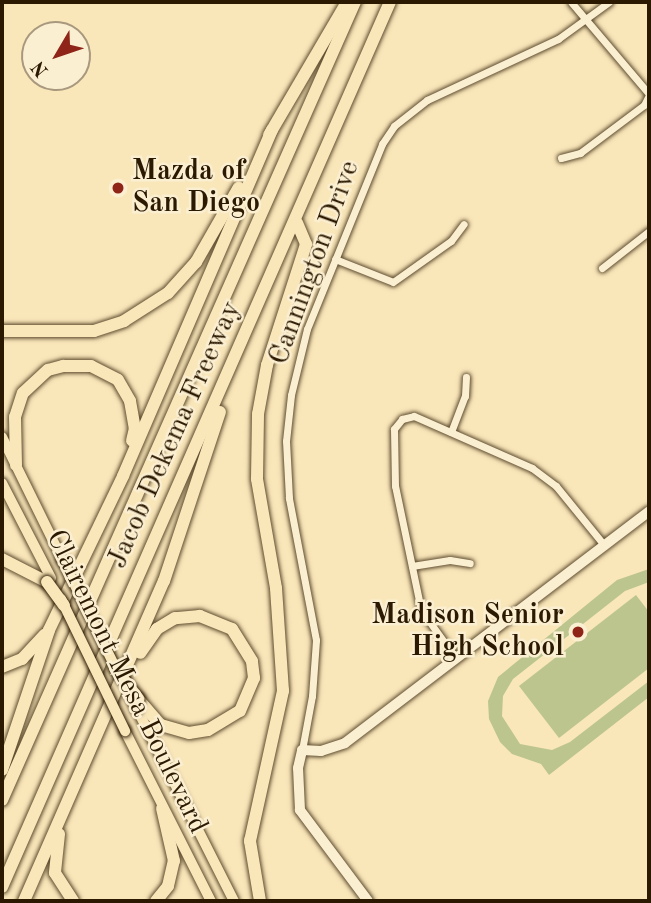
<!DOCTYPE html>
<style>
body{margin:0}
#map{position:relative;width:651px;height:903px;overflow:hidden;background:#f9e6b9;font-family:"Old Standard TT",serif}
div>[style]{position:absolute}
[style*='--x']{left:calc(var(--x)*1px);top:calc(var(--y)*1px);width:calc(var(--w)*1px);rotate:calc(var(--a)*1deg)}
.green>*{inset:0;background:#bdc58f}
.roads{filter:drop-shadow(0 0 2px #5e4c2f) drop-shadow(0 0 2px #5e4c2f)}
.street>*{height:7px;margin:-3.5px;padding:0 3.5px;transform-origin:3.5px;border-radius:3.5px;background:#fbefd2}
.secondary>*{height:10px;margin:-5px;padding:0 5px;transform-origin:5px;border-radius:5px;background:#fbefd2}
.primary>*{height:10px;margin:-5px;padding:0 5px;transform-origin:5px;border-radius:5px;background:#f9e6b9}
.highway>*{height:12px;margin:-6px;padding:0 6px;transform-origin:6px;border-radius:6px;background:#f9e6b9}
.bridges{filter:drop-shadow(0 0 2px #2b1901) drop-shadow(0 0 2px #2b1901)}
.primary-bridge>*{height:10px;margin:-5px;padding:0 5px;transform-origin:5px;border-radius:5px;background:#f9e6b9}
.highway-bridge>*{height:12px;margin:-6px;padding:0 6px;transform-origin:6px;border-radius:6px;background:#f9e6b9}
.dots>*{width:19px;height:19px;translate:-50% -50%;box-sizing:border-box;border:4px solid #fbefd2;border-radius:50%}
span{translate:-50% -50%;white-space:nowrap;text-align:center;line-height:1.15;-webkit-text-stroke:5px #fbefd2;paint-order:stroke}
.poi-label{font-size:28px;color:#2b1901;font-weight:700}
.left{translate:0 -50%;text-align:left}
.right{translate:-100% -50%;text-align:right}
.street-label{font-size:28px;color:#2b1901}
.frame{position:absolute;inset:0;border:4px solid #2b1901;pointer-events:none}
.north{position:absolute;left:21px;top:21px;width:70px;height:70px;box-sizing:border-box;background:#fbefd2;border:2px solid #a8997e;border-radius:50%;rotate:231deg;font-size:19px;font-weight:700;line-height:28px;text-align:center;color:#2b1901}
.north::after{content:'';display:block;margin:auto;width:24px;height:32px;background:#8f2418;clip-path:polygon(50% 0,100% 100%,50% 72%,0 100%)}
</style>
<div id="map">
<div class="green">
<i style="clip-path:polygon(649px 569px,649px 582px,625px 591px,513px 679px,503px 696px,502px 716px,520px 744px,552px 750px,570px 742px,649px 681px,649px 697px,549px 775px,541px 764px,512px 754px,500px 742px,489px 719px,488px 701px,498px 677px,617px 580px)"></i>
<i style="clip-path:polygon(636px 595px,649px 612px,649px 668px,559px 738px,519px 686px)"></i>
</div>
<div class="roads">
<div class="street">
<i style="--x:571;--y:2;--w:121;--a:49.7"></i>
<i style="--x:561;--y:158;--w:20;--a:-15"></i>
<i style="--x:580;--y:153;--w:80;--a:-36.9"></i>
<i style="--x:644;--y:105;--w:11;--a:-63"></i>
<i style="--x:335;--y:259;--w:62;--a:21.6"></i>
<i style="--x:393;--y:282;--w:71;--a:-35.3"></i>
<i style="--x:451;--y:241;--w:21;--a:-53"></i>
<i style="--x:602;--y:268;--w:60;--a:-38.2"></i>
<i style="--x:451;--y:432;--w:39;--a:-69"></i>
<i style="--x:465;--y:396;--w:19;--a:-87"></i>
<i style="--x:412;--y:566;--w:38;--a:-9"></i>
<i style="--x:450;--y:560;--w:20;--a:9"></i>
<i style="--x:455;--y:657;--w:58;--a:-125.9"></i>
<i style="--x:421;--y:610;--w:127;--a:-101.8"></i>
<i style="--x:395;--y:486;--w:57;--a:-91"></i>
<i style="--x:394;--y:429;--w:13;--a:-51"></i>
<i style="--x:402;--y:419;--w:12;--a:-14"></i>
<i style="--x:414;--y:416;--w:129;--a:23.8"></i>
<i style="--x:532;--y:468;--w:30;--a:37"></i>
<i style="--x:556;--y:486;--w:77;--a:50.8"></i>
<i style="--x:302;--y:750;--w:55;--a:-79.5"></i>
<i style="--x:312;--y:696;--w:56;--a:-85.9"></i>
<i style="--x:316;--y:640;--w:145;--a:-100.8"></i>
<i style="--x:289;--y:498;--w:57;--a:-93"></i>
<i style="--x:286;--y:441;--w:46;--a:-83.8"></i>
<i style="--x:291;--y:395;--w:68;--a:-76.4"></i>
<i style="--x:307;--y:329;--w:200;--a:-67.9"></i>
<i style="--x:382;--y:144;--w:22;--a:-56"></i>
<i style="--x:394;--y:126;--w:42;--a:-38.2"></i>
<i style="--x:427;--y:100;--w:145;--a:-25"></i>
<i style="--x:558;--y:39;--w:63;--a:-36"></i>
</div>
<div class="secondary">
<i style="--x:368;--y:901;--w:114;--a:-126.8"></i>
<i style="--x:300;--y:810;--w:42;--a:-92.7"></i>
<i style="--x:298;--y:768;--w:18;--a:-77"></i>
<i style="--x:302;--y:750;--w:19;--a:3"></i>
<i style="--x:321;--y:751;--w:25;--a:-18"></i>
<i style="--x:345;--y:743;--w:382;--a:-37.3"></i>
</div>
<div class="primary">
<i style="--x:2;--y:437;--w:136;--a:63.8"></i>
<i style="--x:2;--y:483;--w:107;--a:62.7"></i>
<i style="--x:137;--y:709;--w:215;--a:63.2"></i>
<i style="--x:125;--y:731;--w:191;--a:63.2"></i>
</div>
<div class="highway">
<i style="--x:269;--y:135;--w:154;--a:-59.6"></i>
<i style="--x:2;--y:331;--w:92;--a:0"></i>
<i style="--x:94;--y:331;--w:32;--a:-18"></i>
<i style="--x:124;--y:321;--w:52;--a:-32.5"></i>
<i style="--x:168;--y:293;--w:42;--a:-47.9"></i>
<i style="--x:196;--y:262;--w:86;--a:-60.2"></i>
<i style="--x:16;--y:465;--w:48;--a:-91.2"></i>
<i style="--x:15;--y:417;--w:25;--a:-72"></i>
<i style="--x:23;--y:393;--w:34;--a:-43"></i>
<i style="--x:48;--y:370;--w:16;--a:-15"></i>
<i style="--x:63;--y:366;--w:28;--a:0"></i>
<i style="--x:91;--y:366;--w:30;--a:27"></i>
<i style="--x:118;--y:380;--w:24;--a:60"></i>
<i style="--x:130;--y:401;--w:27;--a:80"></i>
<i style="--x:135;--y:428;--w:13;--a:103"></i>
<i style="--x:2;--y:559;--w:51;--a:27.1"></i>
<i style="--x:2;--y:667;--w:22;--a:-22"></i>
<i style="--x:22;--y:659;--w:33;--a:-47"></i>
<i style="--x:138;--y:699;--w:35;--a:49"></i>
<i style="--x:161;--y:725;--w:29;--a:16"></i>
<i style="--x:189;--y:733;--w:19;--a:-9"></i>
<i style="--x:208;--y:730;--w:37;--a:-31"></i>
<i style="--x:240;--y:711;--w:36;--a:-67"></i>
<i style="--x:254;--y:678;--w:17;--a:-97"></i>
<i style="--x:252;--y:661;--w:38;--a:-122"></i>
<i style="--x:232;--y:629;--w:35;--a:-158"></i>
<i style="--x:200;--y:616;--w:25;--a:175"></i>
<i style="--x:175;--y:618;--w:21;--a:149"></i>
<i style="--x:157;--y:629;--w:29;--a:125"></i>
<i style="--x:2;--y:770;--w:148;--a:-71.4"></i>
<i style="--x:49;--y:630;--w:171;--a:-64.3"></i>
<i style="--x:123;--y:476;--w:377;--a:-66.7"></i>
<i style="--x:2;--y:800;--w:873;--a:-66.14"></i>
<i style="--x:59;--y:834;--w:39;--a:96"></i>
<i style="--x:55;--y:873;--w:33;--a:57"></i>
<i style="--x:2;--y:887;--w:966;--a:-66.33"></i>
<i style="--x:24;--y:901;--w:349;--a:-66.4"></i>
<i style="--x:164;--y:581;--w:178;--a:-71.7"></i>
<i style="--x:156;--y:901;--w:19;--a:-51"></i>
<i style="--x:168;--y:886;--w:26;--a:-77"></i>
<i style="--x:174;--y:861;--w:54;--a:-102.8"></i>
<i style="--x:260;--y:901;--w:61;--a:-99.5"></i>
<i style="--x:250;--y:841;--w:154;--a:-77.6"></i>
<i style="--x:283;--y:691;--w:103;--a:-93.9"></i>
<i style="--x:276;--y:588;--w:111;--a:-99.9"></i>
<i style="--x:257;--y:479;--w:65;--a:-89.1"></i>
<i style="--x:258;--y:414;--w:50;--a:-79.6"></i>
<i style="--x:267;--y:365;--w:127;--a:-72.1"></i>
<i style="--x:306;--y:244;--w:23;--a:-113"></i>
</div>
</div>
<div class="bridges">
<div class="primary-bridge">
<i style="--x:62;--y:559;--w:129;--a:63.8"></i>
<i style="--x:61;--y:599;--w:147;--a:64.1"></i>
<i style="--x:129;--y:693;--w:18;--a:63"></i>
</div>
<div class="highway-bridge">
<i style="--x:47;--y:582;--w:29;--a:54"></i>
<i style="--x:115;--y:668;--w:39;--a:53"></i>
</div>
</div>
<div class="dots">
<i style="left:118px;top:188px;background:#8f2418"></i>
<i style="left:578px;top:632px;background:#8f2418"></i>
</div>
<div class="poi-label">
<span class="left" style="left:132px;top:188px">Mazda of<br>San Diego</span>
<span class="right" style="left:564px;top:632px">Madison Senior<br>High School</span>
</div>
<div class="street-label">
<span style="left:315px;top:263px;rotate:-70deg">Cannington Drive</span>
<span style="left:175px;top:435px;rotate:-66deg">Jacob Dekema Freeway</span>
<span style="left:126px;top:682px;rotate:64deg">Clairemont Mesa Boulevard</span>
</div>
<div class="frame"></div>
<div class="north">N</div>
</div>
